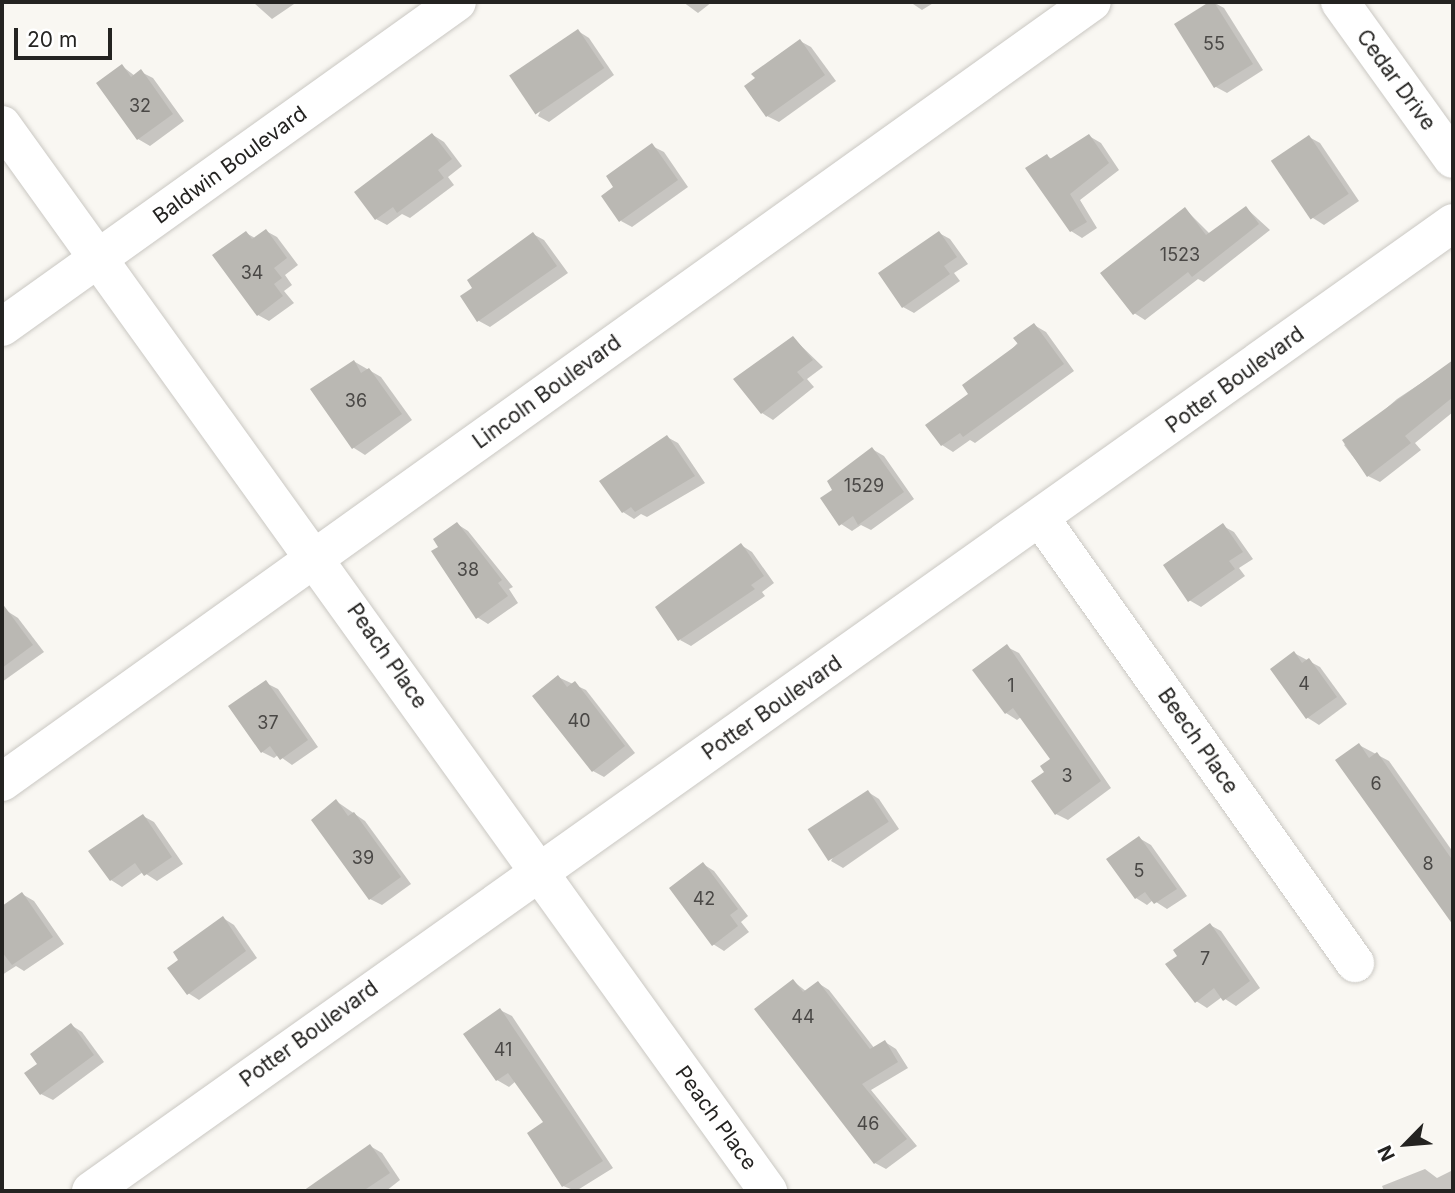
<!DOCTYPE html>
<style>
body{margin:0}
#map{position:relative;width:1455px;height:1193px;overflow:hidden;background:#f9f7f2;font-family:Inter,sans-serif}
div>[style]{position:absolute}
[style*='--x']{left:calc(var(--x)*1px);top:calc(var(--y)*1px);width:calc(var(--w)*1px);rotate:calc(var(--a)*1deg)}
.shadow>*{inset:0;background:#0003}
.building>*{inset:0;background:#bab8b3;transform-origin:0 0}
.roads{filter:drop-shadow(0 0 2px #cac8c3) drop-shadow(0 0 2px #cac8c3)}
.street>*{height:38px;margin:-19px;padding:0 19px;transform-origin:19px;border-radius:19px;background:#fff}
span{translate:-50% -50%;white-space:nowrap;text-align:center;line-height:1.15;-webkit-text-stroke:5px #fff;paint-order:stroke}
.number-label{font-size:18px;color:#4a4846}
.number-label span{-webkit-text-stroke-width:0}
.street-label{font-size:21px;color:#242321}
.frame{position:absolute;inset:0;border:4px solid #242321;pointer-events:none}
.north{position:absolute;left:1371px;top:1109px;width:70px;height:70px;-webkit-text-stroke:5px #fff;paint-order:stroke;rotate:245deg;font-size:19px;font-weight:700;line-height:28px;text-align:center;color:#242321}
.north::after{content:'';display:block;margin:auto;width:24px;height:32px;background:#242321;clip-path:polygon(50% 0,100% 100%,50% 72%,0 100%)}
.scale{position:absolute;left:14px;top:28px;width:98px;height:32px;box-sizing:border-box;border:4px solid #242321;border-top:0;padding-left:9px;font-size:21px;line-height:24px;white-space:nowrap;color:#242321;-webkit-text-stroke:5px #fff;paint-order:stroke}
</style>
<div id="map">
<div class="shadow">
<i style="clip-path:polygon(253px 2px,297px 2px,272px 19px)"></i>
<i style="clip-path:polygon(683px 2px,712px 2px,698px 13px)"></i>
<i style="clip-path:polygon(910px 2px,935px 2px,922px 10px)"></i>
<i style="clip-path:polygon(1213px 2px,1224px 8px,1263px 70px,1227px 93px,1216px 87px,1176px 25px)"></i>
<i style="clip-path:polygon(578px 31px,589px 38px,614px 75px,549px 122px,538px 116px)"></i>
<i style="clip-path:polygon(800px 41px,811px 47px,836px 81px,779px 122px,767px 116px)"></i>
<i style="clip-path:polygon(122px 66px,135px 76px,141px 72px,153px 78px,184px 121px,150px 146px,138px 139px,98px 84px)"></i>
<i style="clip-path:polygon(433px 135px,444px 142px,462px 166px,448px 177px,454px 185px,410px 218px,402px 214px,387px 225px,376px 219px)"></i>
<i style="clip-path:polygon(1089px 136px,1101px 143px,1119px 170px,1080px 200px,1097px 228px,1082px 238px,1071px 231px,1047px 156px,1052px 159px)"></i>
<i style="clip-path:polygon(1309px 137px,1320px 143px,1359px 201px,1324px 225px,1313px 218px)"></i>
<i style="clip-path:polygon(652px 146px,664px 152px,688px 187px,632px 227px,621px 221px)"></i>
<i style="clip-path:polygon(1246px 208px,1270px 230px,1204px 282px,1198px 279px,1145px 320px,1134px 313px,1185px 209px,1210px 234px)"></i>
<i style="clip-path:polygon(266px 231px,277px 237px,298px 265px,285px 275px,292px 285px,284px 291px,294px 303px,269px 321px,258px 315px,246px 233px,255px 238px)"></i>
<i style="clip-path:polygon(939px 233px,950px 239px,968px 264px,954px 273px,960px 281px,914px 313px,903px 307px)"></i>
<i style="clip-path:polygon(533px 234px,544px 240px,568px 273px,490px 327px,479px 321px,475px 288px,469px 280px)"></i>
<i style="clip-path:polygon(1034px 325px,1046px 332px,1074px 371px,975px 443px,970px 440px,953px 452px,942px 445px,971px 394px)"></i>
<i style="clip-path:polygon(793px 338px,823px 367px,807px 379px,814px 387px,773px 420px,762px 413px)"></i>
<i style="clip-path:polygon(355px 362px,381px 377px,412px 420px,365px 455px,354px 448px,313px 389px)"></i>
<i style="clip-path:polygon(1453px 362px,1453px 412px,1415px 443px,1421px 450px,1380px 482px,1368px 476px,1344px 445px,1397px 399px)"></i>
<i style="clip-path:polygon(667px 437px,678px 443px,705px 483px,647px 517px,641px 514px,634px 519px,623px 512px)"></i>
<i style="clip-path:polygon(872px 449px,884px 456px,914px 499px,871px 530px,861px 525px,852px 531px,841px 524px)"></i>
<i style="clip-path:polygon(457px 524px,468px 531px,513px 587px,509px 589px,518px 603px,488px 624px,477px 617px,440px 547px)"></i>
<i style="clip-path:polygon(1223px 526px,1234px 532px,1253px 559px,1239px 568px,1245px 576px,1201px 607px,1189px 600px)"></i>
<i style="clip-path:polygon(741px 545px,752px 552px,774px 583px,762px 592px,765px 596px,691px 646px,680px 640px)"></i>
<i style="clip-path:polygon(7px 611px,18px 618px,44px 652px,2px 682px,2px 615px)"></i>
<i style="clip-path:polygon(1007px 647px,1019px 653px,1111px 788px,1068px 820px,1056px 814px,1046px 772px,1052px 760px,1021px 717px,1017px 720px,1006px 713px)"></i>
<i style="clip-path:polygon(1294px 653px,1320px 667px,1347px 704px,1319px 725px,1308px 718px,1272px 669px)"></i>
<i style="clip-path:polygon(558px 677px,586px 690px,635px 753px,604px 777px,593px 771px)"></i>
<i style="clip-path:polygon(266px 683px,278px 689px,318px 747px,292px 765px,278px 755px,274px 758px,262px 752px)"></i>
<i style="clip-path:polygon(1359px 745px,1389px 761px,1453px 852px,1451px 909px)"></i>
<i style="clip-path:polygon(868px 792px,879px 799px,899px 829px,843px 868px,831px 861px)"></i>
<i style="clip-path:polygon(336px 801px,365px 821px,411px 884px,382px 905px,370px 899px)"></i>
<i style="clip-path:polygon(143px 816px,154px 822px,183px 864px,157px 881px,143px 872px,122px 887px,111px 880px)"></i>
<i style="clip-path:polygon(1139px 838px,1151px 845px,1187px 896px,1167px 909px,1153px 900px,1147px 905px,1136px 898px)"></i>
<i style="clip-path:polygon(703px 864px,714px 871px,748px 916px,741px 922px,749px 932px,724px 951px,713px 944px)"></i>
<i style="clip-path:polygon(22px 894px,34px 901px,64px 944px,24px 971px,16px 966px,2px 975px,2px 908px)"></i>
<i style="clip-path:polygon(223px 918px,234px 925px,257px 958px,199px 1000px,188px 993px)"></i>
<i style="clip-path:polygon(1210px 925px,1221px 931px,1260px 988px,1236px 1006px,1222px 997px,1207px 1008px,1196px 1001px,1179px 956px)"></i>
<i style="clip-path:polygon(793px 981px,807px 992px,818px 983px,829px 990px,875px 1049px,885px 1042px,896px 1049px,908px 1068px,871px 1090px,917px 1146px,886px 1169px,875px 1163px)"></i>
<i style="clip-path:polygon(500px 1010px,512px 1016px,613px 1168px,576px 1191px,563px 1186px,546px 1122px,516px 1081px,509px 1087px,497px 1080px)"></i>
<i style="clip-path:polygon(71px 1025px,82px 1032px,104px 1062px,53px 1100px,41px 1094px,39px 1064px)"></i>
<i style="clip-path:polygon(370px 1146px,382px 1153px,400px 1180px,386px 1191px,321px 1191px,316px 1184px)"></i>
<i style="clip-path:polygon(1425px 1169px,1437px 1178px,1453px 1170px,1453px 1191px,1384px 1191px,1382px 1186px)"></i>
</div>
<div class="building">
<i style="clip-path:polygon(1209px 2px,1214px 2px,1253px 64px,1214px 88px,1174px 24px)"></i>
<i style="left:578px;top:29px;width:47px;height:83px;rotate:56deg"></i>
<i style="clip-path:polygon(800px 39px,825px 75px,766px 117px,744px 86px,755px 78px,751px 74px)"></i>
<i style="clip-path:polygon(122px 64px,131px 77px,141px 69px,173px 114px,137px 140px,96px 83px)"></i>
<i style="clip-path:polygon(432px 133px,452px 159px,438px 170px,444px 178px,397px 213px,393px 207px,375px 220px,354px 192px)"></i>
<i style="clip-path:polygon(1089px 134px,1109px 163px,1070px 194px,1087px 222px,1070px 232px,1025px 168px,1047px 154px,1050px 159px)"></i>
<i style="left:1309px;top:135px;width:71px;height:46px;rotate:56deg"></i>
<i style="clip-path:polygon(652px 143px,678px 180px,619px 222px,601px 196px,613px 187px,606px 176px)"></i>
<i style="clip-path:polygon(1246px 206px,1259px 224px,1192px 277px,1188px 272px,1133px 315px,1100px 273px,1185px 207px,1206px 235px)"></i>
<i style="clip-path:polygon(266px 229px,287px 258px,274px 268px,282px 278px,274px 284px,283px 296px,257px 316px,212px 255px,246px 231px,252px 239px)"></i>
<i style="clip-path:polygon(939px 231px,957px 257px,944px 266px,950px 274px,902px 308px,878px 273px)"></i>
<i style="clip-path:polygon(533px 232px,557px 266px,477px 322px,460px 296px,472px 288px,467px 280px)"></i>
<i style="clip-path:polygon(1034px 323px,1064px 364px,963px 437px,960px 433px,941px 446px,925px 425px,968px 394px,962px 385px,1018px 344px,1013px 338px)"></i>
<i style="clip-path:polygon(793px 336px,813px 360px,797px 372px,804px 380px,761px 414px,733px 379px)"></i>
<i style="clip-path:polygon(354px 360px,361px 373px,369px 368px,402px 414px,352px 449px,310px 389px)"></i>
<i style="clip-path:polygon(1453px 360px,1453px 397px,1405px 436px,1411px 443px,1367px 477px,1342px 440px)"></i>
<i style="clip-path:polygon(667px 435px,695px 476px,635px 512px,631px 507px,622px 513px,599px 481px)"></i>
<i style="clip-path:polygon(872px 447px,904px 492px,858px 525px,853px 516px,839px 526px,820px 498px,832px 490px,827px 481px)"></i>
<i style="clip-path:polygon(457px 522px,502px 580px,498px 583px,508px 596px,476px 619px,431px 551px,438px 547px,433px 539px)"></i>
<i style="clip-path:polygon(1223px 523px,1243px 552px,1229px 561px,1235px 569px,1188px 602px,1163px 565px)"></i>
<i style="clip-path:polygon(741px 543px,764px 576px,751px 585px,755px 589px,678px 641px,655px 607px)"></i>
<i style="clip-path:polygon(2px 603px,33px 645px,2px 668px)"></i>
<i style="clip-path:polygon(1007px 644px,1101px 781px,1055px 815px,1031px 781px,1044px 772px,1040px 766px,1050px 759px,1013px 708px,1005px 714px,972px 670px)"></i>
<i style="clip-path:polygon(1294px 651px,1302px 663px,1309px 658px,1337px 697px,1306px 719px,1270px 669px)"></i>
<i style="clip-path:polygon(558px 675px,567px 687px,575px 681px,625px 746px,592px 772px,532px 696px)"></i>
<i style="clip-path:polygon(266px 680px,308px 740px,280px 760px,270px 746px,261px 753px,228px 706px)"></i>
<i style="clip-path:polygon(1359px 743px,1369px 758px,1377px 752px,1453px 861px,1453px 925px,1335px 760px)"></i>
<i style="left:868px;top:790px;width:38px;height:72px;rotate:57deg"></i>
<i style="clip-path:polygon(336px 799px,348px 816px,354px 812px,401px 877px,369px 900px,311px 820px)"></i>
<i style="clip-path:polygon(143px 814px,172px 857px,144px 876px,135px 863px,110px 881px,88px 851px)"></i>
<i style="clip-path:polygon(1139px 836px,1177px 889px,1154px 904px,1145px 892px,1135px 899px,1106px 859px)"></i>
<i style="clip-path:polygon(703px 862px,738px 909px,730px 915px,738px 926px,712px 946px,669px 888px)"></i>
<i style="clip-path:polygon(22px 892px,53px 937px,12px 965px,2px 952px,2px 906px)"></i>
<i style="clip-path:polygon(223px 916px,246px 951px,187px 995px,167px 968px,178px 960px,173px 952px)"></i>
<i style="clip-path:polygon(1210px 923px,1250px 981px,1223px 1001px,1214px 988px,1195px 1003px,1165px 964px,1177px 956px,1173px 950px)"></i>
<i style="clip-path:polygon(793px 979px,803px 992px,818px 981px,870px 1049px,885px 1040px,898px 1062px,862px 1084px,907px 1139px,874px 1164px,754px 1009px)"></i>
<i style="clip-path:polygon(500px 1008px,603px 1161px,562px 1187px,527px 1133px,543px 1122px,508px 1073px,496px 1081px,463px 1034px)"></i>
<i style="clip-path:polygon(71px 1023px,94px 1055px,40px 1095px,24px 1073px,37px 1064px,30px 1054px)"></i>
<i style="clip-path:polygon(370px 1144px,390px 1173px,363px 1191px,303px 1191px)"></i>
</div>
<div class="roads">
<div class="street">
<i style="--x:1340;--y:2;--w:193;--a:54.3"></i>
<i style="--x:2;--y:125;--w:1313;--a:54.3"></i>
<i style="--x:2;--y:327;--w:559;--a:-35.54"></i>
<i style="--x:1041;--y:519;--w:544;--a:54.73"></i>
<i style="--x:2;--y:782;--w:1340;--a:-35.59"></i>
<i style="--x:91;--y:1191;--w:1671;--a:-35.4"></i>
</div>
</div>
<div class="number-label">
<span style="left:1214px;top:44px">55</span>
<span style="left:140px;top:106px">32</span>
<span style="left:1180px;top:255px">1523</span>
<span style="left:252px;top:273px">34</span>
<span style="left:356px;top:401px">36</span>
<span style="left:864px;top:486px">1529</span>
<span style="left:468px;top:570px">38</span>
<span style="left:1304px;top:684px">4</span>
<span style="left:1011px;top:686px">1</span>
<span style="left:579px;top:721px">40</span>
<span style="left:268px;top:723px">37</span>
<span style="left:1067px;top:776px">3</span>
<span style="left:1376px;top:784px">6</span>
<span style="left:363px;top:858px">39</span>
<span style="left:1428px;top:864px">8</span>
<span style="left:1139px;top:871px">5</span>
<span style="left:704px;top:899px">42</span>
<span style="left:1205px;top:959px">7</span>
<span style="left:803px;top:1017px">44</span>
<span style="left:503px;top:1050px">41</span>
<span style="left:868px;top:1124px">46</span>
</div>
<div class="street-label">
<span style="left:1396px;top:80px;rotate:54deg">Cedar Drive</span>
<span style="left:230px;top:165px;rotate:-36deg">Baldwin Boulevard</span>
<span style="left:1235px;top:380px;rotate:-36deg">Potter Boulevard</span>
<span style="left:547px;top:392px;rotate:-36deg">Lincoln Boulevard</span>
<span style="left:387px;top:656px;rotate:55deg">Peach Place</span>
<span style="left:772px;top:708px;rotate:-35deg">Potter Boulevard</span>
<span style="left:1198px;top:741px;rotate:55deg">Beech Place</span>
<span style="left:309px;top:1034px;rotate:-36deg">Potter Boulevard</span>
<span style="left:716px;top:1118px;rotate:54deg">Peach Place</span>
</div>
<div class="frame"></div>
<div class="north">N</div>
<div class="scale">20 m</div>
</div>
